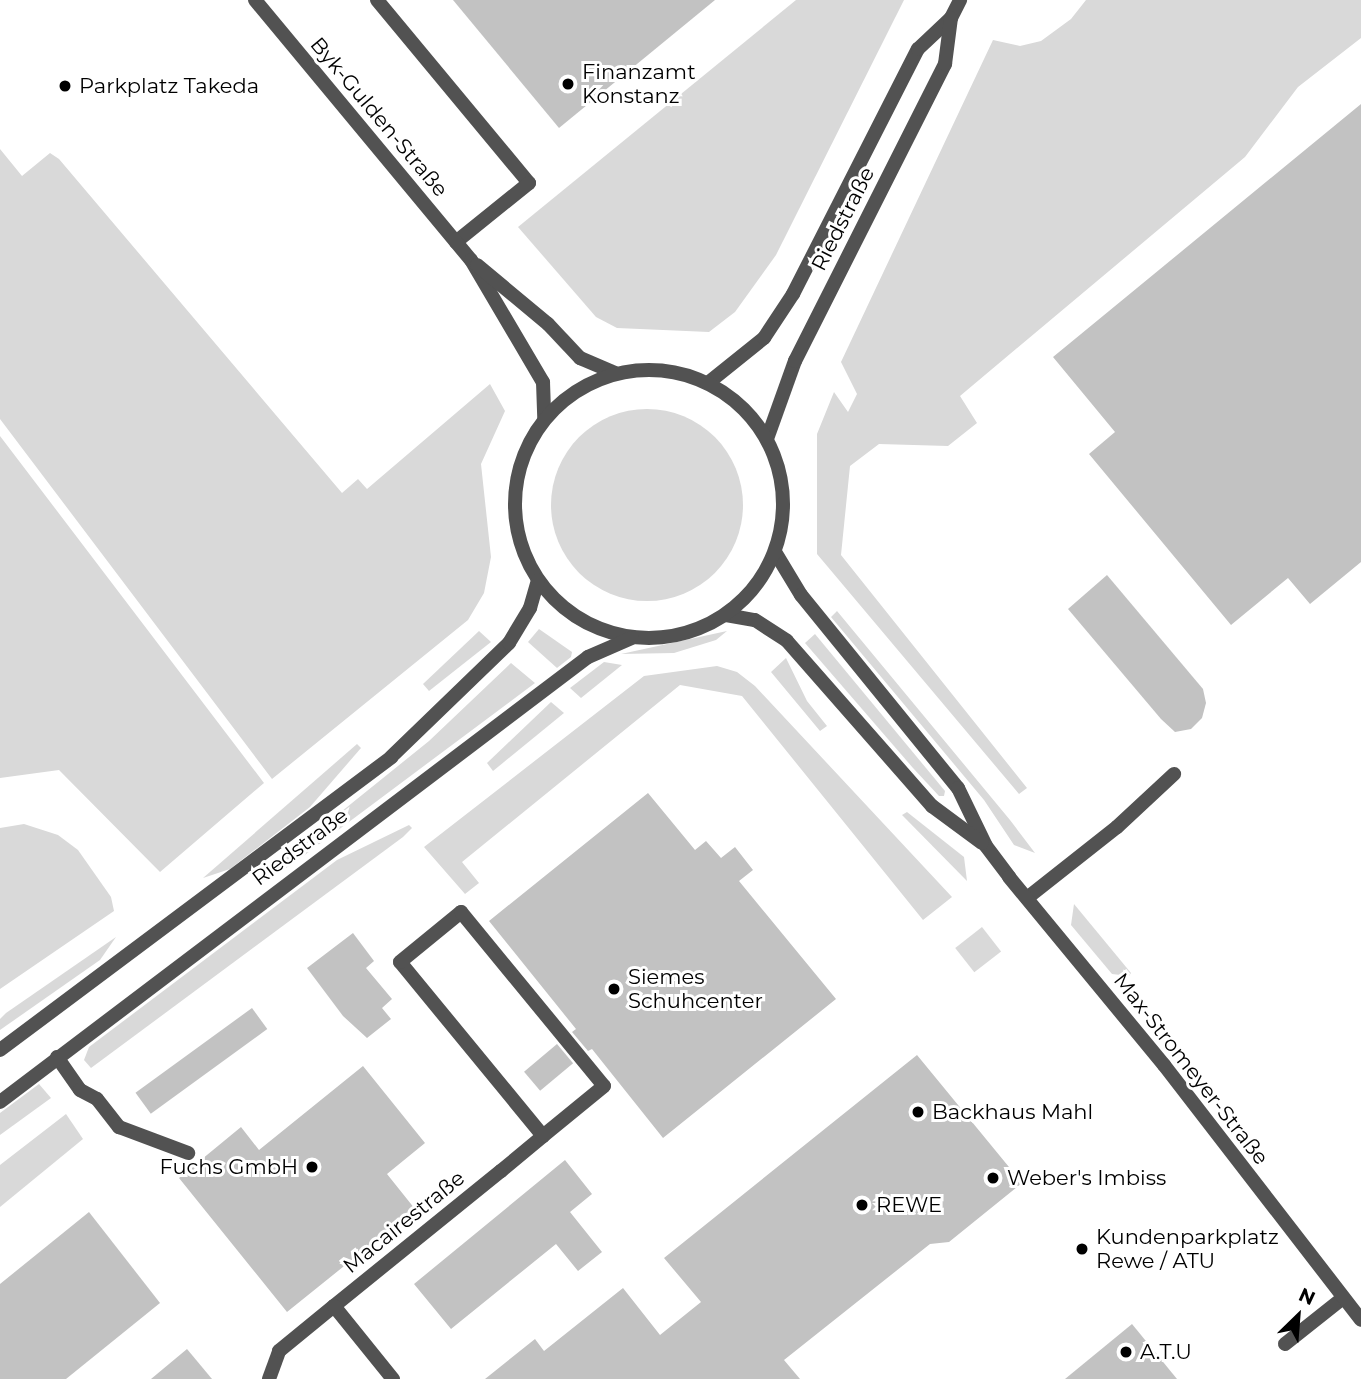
<!DOCTYPE html>
<meta charset="utf-8">
<style>
body{margin:0}
#map{position:relative;width:1361px;height:1379px;overflow:hidden;background:#fff;font-family:Montserrat,sans-serif}
div>[style]{position:absolute}
[style*='--x']{left:calc(var(--x)*1px);top:calc(var(--y)*1px);width:calc(var(--w)*1px);rotate:calc(var(--a)*1deg)}
.green>*{inset:0;background:#d9d9d9;transform-origin:0 0}
.round{border-radius:50%}
.building>*{inset:0;background:#c2c2c2;transform-origin:0 0}
.service>*{height:14px;margin:-7px;padding:0 7px;transform-origin:7px;border-radius:7px;background:#525252}
.minor>*{height:14px;margin:-7px;padding:0 7px;transform-origin:7px;border-radius:7px;background:#525252}
.tertiary>*{height:14px;margin:-7px;padding:0 7px;transform-origin:7px;border-radius:7px;background:#525252}
.tertiary>.ring{margin:-7px;padding:0;box-sizing:content-box;background:none;border:14px solid #525252;border-radius:50%}
.dots>*{width:19px;height:19px;translate:-50% -50%;box-sizing:border-box;border:4px solid #fff;border-radius:50%}
span{translate:-50% -50%;white-space:nowrap;text-align:center;line-height:1.15;-webkit-text-stroke:6px #fff;paint-order:stroke}
.poi-label{font-size:21px;color:#000}
.left{translate:0 -50%;text-align:left}
.right{translate:-100% -50%;text-align:right}
.street-label{font-size:21px;color:#000}
.north{position:absolute;left:1263px;top:1281px;width:70px;height:70px;-webkit-text-stroke:5px #fff;paint-order:stroke;rotate:25deg;font-size:19px;font-weight:700;line-height:28px;text-align:center;color:#000}
.north::after{content:'';display:block;margin:auto;width:24px;height:32px;background:#000;clip-path:polygon(50% 0,100% 100%,50% 72%,0 100%)}
</style>
<div id="map">
<div class="green">
<i style="clip-path:polygon(796px 0,904px 0,776px 255px,735px 312px,709px 332px,617px 328px,596px 317px,518px 227px)"></i>
<i style="clip-path:polygon(1086px 0,1361px 0,1361px 38px,1298px 87px,1245px 157px,960px 396px,977px 423px,948px 446px,879px 444px,850px 466px,841px 555px,1027px 788px,1019px 794px,817px 554px,817px 434px,834px 392px,848px 412px,857px 394px,841px 362px,993px 40px,1020px 46px,1041px 41px,1071px 19px)"></i>
<i style="clip-path:polygon(0 149px,22px 176px,50px 153px,59px 159px,342px 493px,358px 479px,367px 489px,490px 384px,505px 411px,481px 464px,491px 557px,484px 593px,468px 620px,272px 779px,0 419px)"></i>
<i class="round" style="left:551px;top:409px;width:192px;height:192px"></i>
<i style="clip-path:polygon(0 436px,264px 783px,160px 872px,59px 770px,0 778px)"></i>
<i style="clip-path:polygon(837px 611px,1010px 820px,1035px 853px,1014px 845px,984px 800px,831px 617px)"></i>
<i style="clip-path:polygon(539px 629px,572px 652px,571px 657px,557px 668px,528px 642px)"></i>
<i style="clip-path:polygon(479px 631px,491px 642px,429px 691px,423px 684px)"></i>
<i style="clip-path:polygon(727px 631px,716px 640px,674px 653px,621px 654px)"></i>
<i style="clip-path:polygon(815px 634px,945px 791px,944px 796px,939px 796px,913px 768px,805px 643px)"></i>
<i style="clip-path:polygon(786px 658px,807px 701px,827px 726px,820px 731px,771px 672px)"></i>
<i style="clip-path:polygon(604px 662px,622px 665px,581px 698px,570px 688px)"></i>
<i style="clip-path:polygon(511px 663px,535px 683px,290px 866px,254px 882px,429px 741px)"></i>
<i style="clip-path:polygon(717px 666px,737px 672px,755px 686px,952px 897px,923px 920px,742px 696px,680px 685px,462px 862px,479px 883px,465px 894px,424px 847px,644px 676px)"></i>
<i style="clip-path:polygon(551px 702px,564px 713px,493px 771px,487px 763px)"></i>
<i style="clip-path:polygon(357px 744px,361px 748px,310px 807px,230px 869px,203px 878px)"></i>
<i style="clip-path:polygon(907px 812px,964px 857px,967px 881px,902px 815px)"></i>
<i style="clip-path:polygon(24px 824px,58px 835px,78px 850px,111px 897px,114px 911px,0 989px,0 828px)"></i>
<i style="clip-path:polygon(409px 825px,412px 828px,403px 837px,91px 1068px,84px 1060px,89px 1047px,337px 860px)"></i>
<i style="clip-path:polygon(1074px 904px,1131px 973px,1129px 976px,1112px 974px,1071px 925px)"></i>
<i style="left:982px;top:927px;width:31px;height:34px;rotate:52deg"></i>
<i style="clip-path:polygon(116px 937px,100px 960px,0 1030px,0 1019px,6px 1013px)"></i>
<i style="clip-path:polygon(39px 1084px,51px 1098px,0 1135px,0 1113px)"></i>
<i style="clip-path:polygon(66px 1114px,83px 1139px,0 1207px,0 1165px)"></i>
</div>
<div class="building">
<i style="clip-path:polygon(453px 0,715px 0,559px 128px)"></i>
<i style="clip-path:polygon(1361px 104px,1361px 562px,1310px 604px,1288px 578px,1231px 625px,1089px 454px,1115px 432px,1053px 357px)"></i>
<i style="clip-path:polygon(1107px 575px,1203px 689px,1206px 703px,1202px 718px,1191px 729px,1175px 732px,1161px 719px,1068px 609px)"></i>
<i style="clip-path:polygon(648px 793px,695px 850px,706px 841px,721px 858px,735px 847px,753px 870px,739px 881px,836px 999px,663px 1138px,592px 1049px,588px 1051px,572px 1032px,576px 1029px,489px 921px)"></i>
<i style="clip-path:polygon(353px 933px,374px 961px,366px 968px,392px 999px,382px 1008px,391px 1019px,367px 1038px,343px 1016px,307px 968px)"></i>
<i style="left:252px;top:1008px;width:26px;height:144px;rotate:54deg"></i>
<i style="left:557px;top:1044px;width:25px;height:43px;rotate:50deg"></i>
<i style="clip-path:polygon(917px 1055px,1022px 1183px,949px 1242px,930px 1244px,784px 1360px,800px 1379px,485px 1379px,535px 1339px,544px 1351px,623px 1288px,660px 1335px,701px 1302px,664px 1258px)"></i>
<i style="clip-path:polygon(363px 1066px,425px 1143px,387px 1174px,415px 1209px,287px 1312px,179px 1178px,241px 1127px,259px 1150px)"></i>
<i style="clip-path:polygon(565px 1160px,592px 1194px,570px 1212px,602px 1252px,578px 1271px,556px 1244px,451px 1329px,414px 1284px)"></i>
<i style="clip-path:polygon(89px 1212px,160px 1303px,66px 1379px,0 1379px,0 1284px)"></i>
<i style="clip-path:polygon(1132px 1324px,1177px 1379px,1065px 1379px)"></i>
<i style="clip-path:polygon(187px 1349px,212px 1379px,151px 1379px)"></i>
</div>
<div class="service">
<i style="--x:377;--y:0;--w:238;--a:50.3"></i>
<i style="--x:529;--y:183;--w:94;--a:141.1"></i>
<i style="--x:1027;--y:898;--w:115;--a:-38.3"></i>
<i style="--x:1117;--y:827;--w:78;--a:-42.9"></i>
<i style="--x:57;--y:1057;--w:40;--a:55.1"></i>
<i style="--x:80;--y:1090;--w:19;--a:28"></i>
<i style="--x:97;--y:1099;--w:36;--a:52"></i>
<i style="--x:119;--y:1127;--w:74;--a:20.6"></i>
<i style="--x:501;--y:1171;--w:55;--a:-39.8"></i>
<i style="--x:543;--y:1136;--w:225;--a:-129.4"></i>
<i style="--x:400;--y:962;--w:79;--a:-39.3"></i>
<i style="--x:461;--y:912;--w:225;--a:50.6"></i>
<i style="--x:604;--y:1086;--w:79;--a:140.7"></i>
<i style="--x:1285;--y:1344;--w:74;--a:-38.4"></i>
</div>
<div class="minor">
<i style="--x:708;--y:383;--w:72;--a:-38.8"></i>
<i style="--x:764;--y:338;--w:53;--a:-56.6"></i>
<i style="--x:793;--y:294;--w:275;--a:-63"></i>
<i style="--x:918;--y:49;--w:45;--a:-43.2"></i>
<i style="--x:951;--y:18;--w:20;--a:-63"></i>
<i style="--x:767;--y:439;--w:83;--a:-70.3"></i>
<i style="--x:795;--y:361;--w:333;--a:-63.2"></i>
<i style="--x:945;--y:64;--w:46;--a:-82.6"></i>
<i style="--x:775;--y:552;--w:50;--a:58.8"></i>
<i style="--x:801;--y:595;--w:249;--a:50.9"></i>
<i style="--x:958;--y:788;--w:64;--a:64.2"></i>
<i style="--x:986;--y:846;--w:39;--a:53"></i>
<i style="--x:1009;--y:877;--w:244;--a:50.5"></i>
<i style="--x:1164;--y:1065;--w:322;--a:52.3"></i>
<i style="--x:726;--y:615;--w:29;--a:10"></i>
<i style="--x:755;--y:620;--w:38;--a:33"></i>
<i style="--x:787;--y:641;--w:220;--a:48.7"></i>
<i style="--x:932;--y:806;--w:62;--a:36.5"></i>
<i style="--x:334;--y:1306;--w:215;--a:-39"></i>
<i style="--x:269;--y:1379;--w:30;--a:-70"></i>
<i style="--x:279;--y:1351;--w:71;--a:-39.3"></i>
<i style="--x:334;--y:1306;--w:94;--a:51.1"></i>
</div>
<div class="tertiary">
<i style="--x:255;--y:0;--w:338;--a:50.3"></i>
<i style="--x:471;--y:260;--w:142;--a:59.5"></i>
<i style="--x:543;--y:382;--w:36;--a:88"></i>
<i style="--x:477;--y:265;--w:92;--a:39.7"></i>
<i style="--x:548;--y:324;--w:47;--a:46.7"></i>
<i style="--x:580;--y:358;--w:38;--a:23"></i>
<i class="ring" style="left:515px;top:370px;width:254px;height:254px"></i>
<i style="--x:0;--y:1050;--w:489;--a:-36.8"></i>
<i style="--x:391;--y:757;--w:164;--a:-44"></i>
<i style="--x:509;--y:643;--w:41;--a:-59"></i>
<i style="--x:530;--y:608;--w:29;--a:-74"></i>
<i style="--x:0;--y:1102;--w:737;--a:-37.12"></i>
<i style="--x:588;--y:657;--w:48;--a:-23.4"></i>
</div>
<div class="dots">
<i style="left:568px;top:84px;background:#000"></i>
<i style="left:65px;top:86px;background:#000"></i>
<i style="left:614px;top:989px;background:#000"></i>
<i style="left:918px;top:1112px;background:#000"></i>
<i style="left:312px;top:1167px;background:#000"></i>
<i style="left:993px;top:1178px;background:#000"></i>
<i style="left:862px;top:1205px;background:#000"></i>
<i style="left:1082px;top:1249px;background:#000"></i>
<i style="left:1126px;top:1352px;background:#000"></i>
</div>
<div class="poi-label">
<span class="left" style="left:582px;top:84px">Finanzamt<br>Konstanz</span>
<span class="left" style="left:79px;top:86px">Parkplatz Takeda</span>
<span class="left" style="left:628px;top:989px">Siemes<br>Schuhcenter</span>
<span class="left" style="left:932px;top:1112px">Backhaus Mahl</span>
<span class="right" style="left:298px;top:1167px">Fuchs GmbH</span>
<span class="left" style="left:1007px;top:1178px">Weber's Imbiss</span>
<span class="left" style="left:876px;top:1205px">REWE</span>
<span class="left" style="left:1096px;top:1249px">Kundenparkplatz<br>Rewe / ATU</span>
<span class="left" style="left:1140px;top:1352px">A.T.U</span>
</div>
<div class="street-label">
<span style="left:379px;top:117px;rotate:50deg">Byk-Gulden-Straße</span>
<span style="left:843px;top:219px;rotate:-63deg">Riedstraße</span>
<span style="left:300px;top:847px;rotate:-37deg">Riedstraße</span>
<span style="left:1191px;top:1069px;rotate:52deg">Max-Stromeyer-Straße</span>
<span style="left:404px;top:1222px;rotate:-39deg">Macairestraße</span>
</div>
<div class="north">N</div>
</div>
